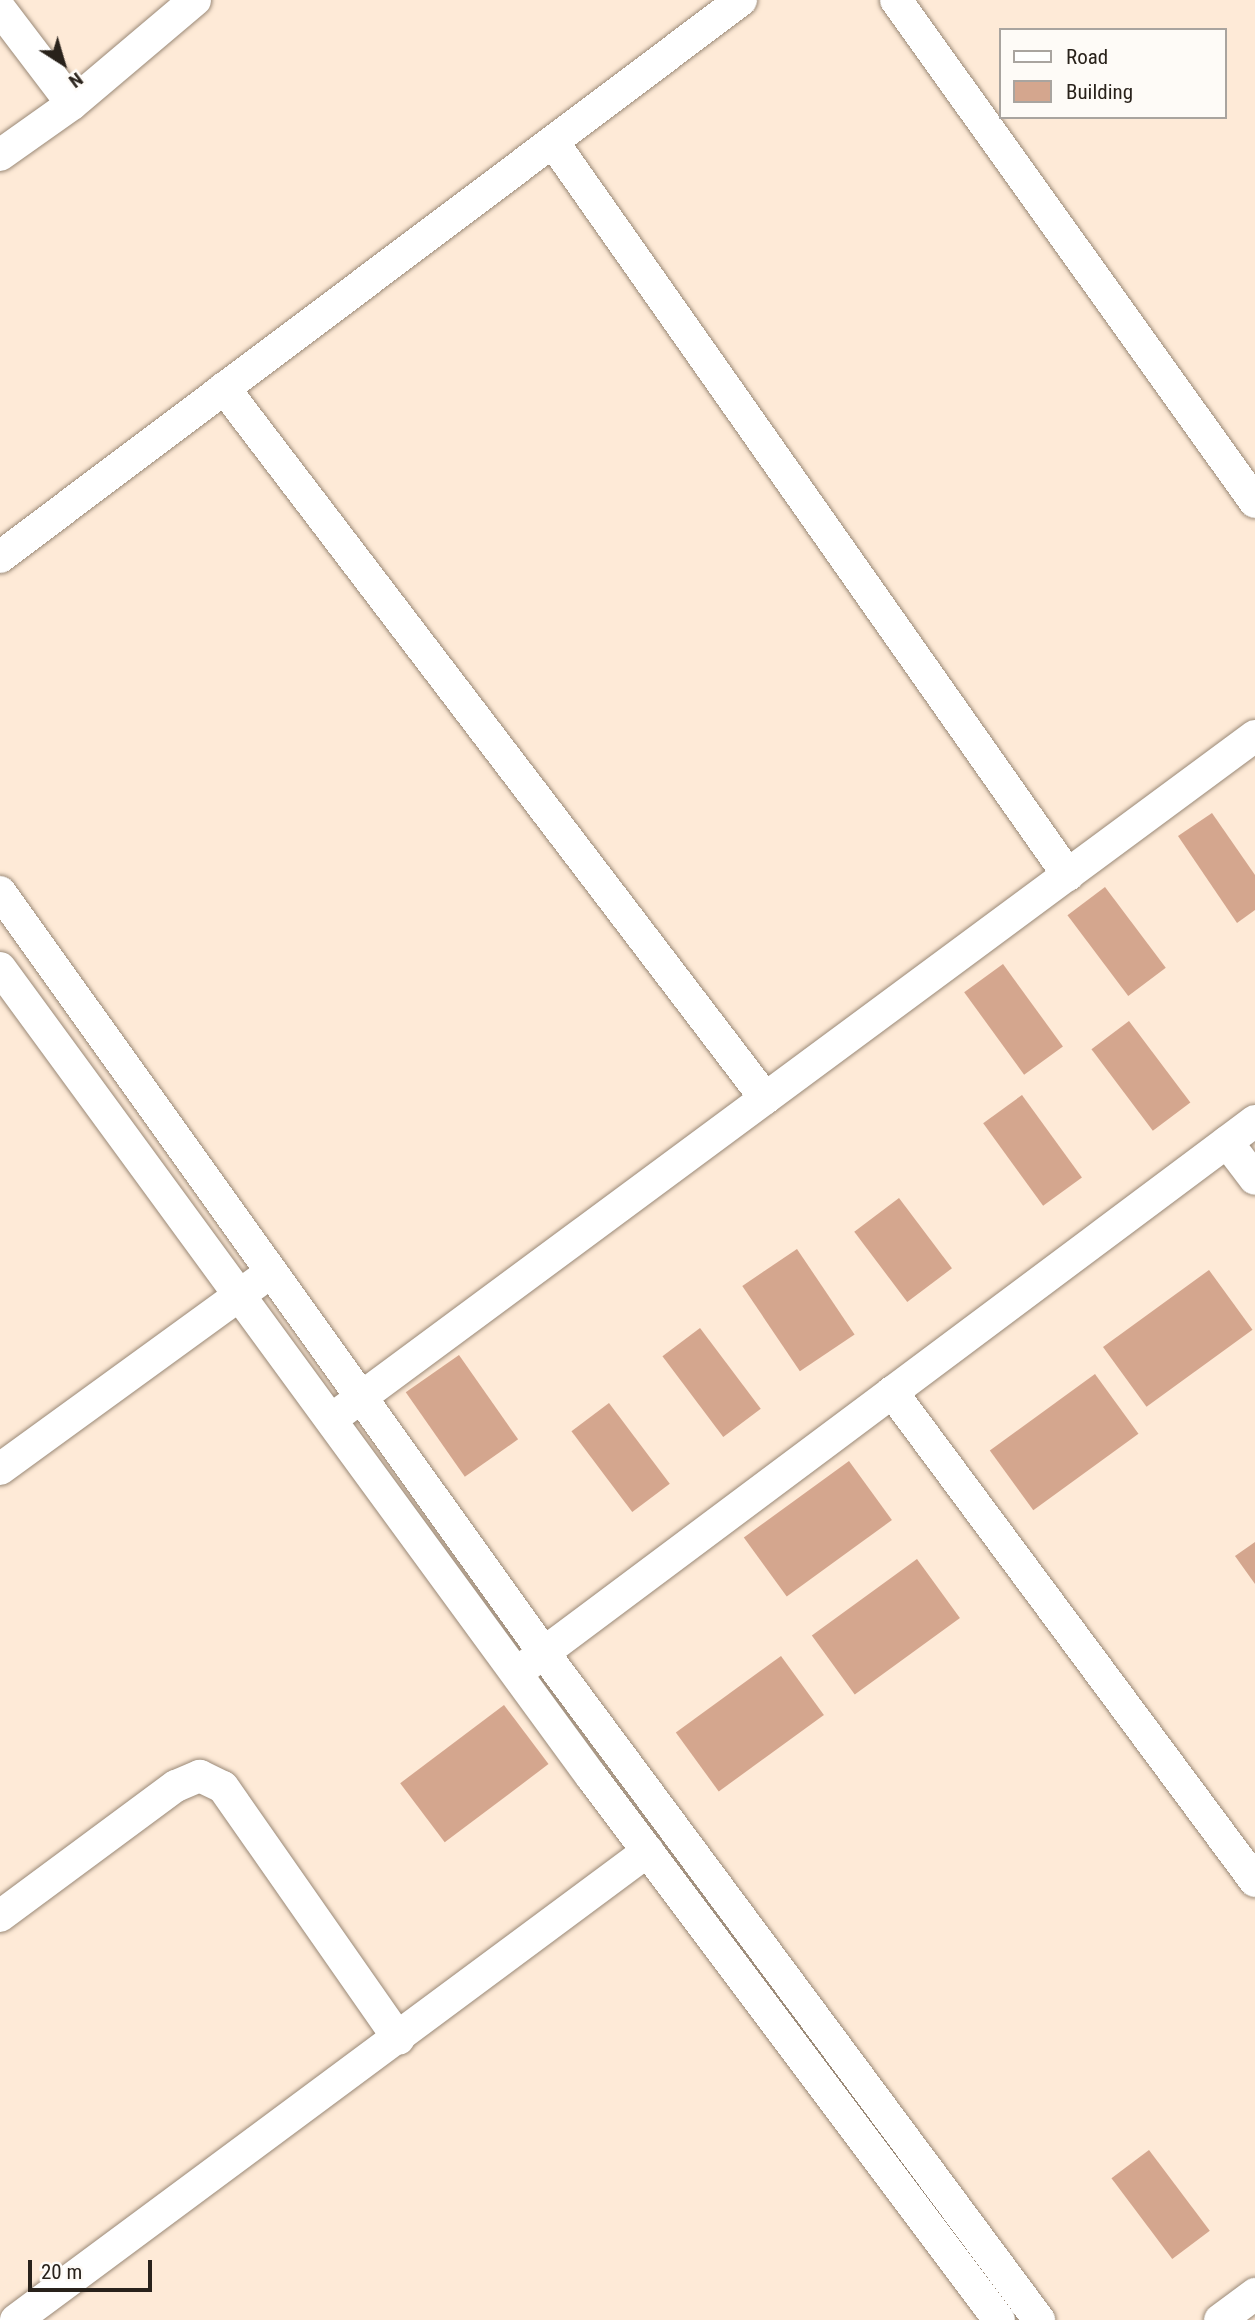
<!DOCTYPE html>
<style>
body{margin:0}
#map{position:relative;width:1255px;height:2320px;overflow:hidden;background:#feead7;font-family:"Roboto Condensed",sans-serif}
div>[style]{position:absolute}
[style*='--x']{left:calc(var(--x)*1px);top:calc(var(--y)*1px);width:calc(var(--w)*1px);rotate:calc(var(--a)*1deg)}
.building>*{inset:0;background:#d4a68e;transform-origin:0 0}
.roads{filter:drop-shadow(0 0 2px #9a8977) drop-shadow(0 0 2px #9a8977)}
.minor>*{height:32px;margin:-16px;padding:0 16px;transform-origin:16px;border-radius:16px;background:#fff}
span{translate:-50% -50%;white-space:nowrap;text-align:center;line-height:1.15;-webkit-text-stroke:7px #fefbf7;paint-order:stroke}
.legend{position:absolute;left:999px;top:28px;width:228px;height:91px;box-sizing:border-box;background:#fefbf7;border:2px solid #a9a49f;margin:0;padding:9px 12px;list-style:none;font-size:21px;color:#29221b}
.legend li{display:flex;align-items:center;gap:14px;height:35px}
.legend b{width:35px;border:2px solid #a9a49f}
.north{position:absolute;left:28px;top:28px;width:70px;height:70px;-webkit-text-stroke:5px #fefbf7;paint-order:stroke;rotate:143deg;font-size:19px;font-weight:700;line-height:28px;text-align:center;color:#29221b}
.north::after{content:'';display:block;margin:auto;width:24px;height:32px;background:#29221b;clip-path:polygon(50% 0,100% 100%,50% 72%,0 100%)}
.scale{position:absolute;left:28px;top:2260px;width:124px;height:32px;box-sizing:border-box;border:4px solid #29221b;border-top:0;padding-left:9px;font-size:21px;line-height:24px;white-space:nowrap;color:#29221b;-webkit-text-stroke:5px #fefbf7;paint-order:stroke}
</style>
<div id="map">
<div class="building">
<i style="clip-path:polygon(1212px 813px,1255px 875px,1255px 910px,1237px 923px,1178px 836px)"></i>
<i style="left:1105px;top:887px;width:101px;height:47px;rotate:53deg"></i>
<i style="left:1003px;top:964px;width:102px;height:48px;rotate:54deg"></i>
<i style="left:1129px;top:1021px;width:102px;height:47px;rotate:53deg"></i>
<i style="left:1022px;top:1095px;width:102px;height:48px;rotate:54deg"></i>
<i style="left:899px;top:1198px;width:88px;height:56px;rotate:53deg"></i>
<i style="left:797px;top:1249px;width:103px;height:66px;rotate:56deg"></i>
<i style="left:1209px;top:1270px;width:74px;height:131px;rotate:54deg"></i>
<i style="left:700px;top:1328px;width:101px;height:47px;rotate:53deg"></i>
<i style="left:459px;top:1355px;width:103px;height:65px;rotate:55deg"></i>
<i style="left:1095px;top:1374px;width:74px;height:130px;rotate:54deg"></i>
<i style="left:609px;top:1403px;width:101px;height:47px;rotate:53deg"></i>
<i style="left:849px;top:1461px;width:73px;height:130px;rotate:54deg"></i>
<i style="clip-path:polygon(1255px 1542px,1255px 1584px,1235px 1556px)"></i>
<i style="left:917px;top:1559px;width:73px;height:130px;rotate:54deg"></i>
<i style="left:781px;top:1656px;width:73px;height:130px;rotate:54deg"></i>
<i style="left:504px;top:1705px;width:74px;height:130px;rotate:53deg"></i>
<i style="left:1149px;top:2150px;width:101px;height:47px;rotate:53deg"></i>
</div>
<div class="roads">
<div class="minor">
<i style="--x:896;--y:0;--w:617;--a:54.43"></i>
<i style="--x:0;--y:9;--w:119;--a:52.8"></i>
<i style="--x:553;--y:142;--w:896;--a:54.91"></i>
<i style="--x:0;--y:155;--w:88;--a:-35.3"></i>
<i style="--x:72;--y:104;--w:161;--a:-40.2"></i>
<i style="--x:224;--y:388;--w:893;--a:52.69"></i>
<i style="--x:0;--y:557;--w:927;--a:-36.93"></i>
<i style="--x:0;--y:892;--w:935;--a:54.44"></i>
<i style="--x:544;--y:1653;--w:831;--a:53.42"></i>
<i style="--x:0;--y:968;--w:1001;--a:53.82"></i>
<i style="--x:591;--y:1776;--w:680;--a:53.13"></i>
<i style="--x:1227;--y:1142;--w:46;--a:52.9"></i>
<i style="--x:892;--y:1392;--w:609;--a:53.41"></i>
<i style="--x:344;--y:1410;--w:1133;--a:-36.5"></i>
<i style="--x:0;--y:1469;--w:318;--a:-36"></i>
<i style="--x:526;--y:1666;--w:910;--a:-36.78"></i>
<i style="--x:0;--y:1916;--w:219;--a:-36.5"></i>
<i style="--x:176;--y:1786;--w:26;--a:-23"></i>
<i style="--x:200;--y:1776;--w:25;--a:26"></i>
<i style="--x:223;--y:1787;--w:307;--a:55.1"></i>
<i style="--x:16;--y:2320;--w:787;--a:-36.58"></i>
<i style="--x:1220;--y:2320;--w:44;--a:-36.6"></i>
</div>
</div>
<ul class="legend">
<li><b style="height:9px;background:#fff"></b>Road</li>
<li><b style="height:19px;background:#d4a68e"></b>Building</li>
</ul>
<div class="north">N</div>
<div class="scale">20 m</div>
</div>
